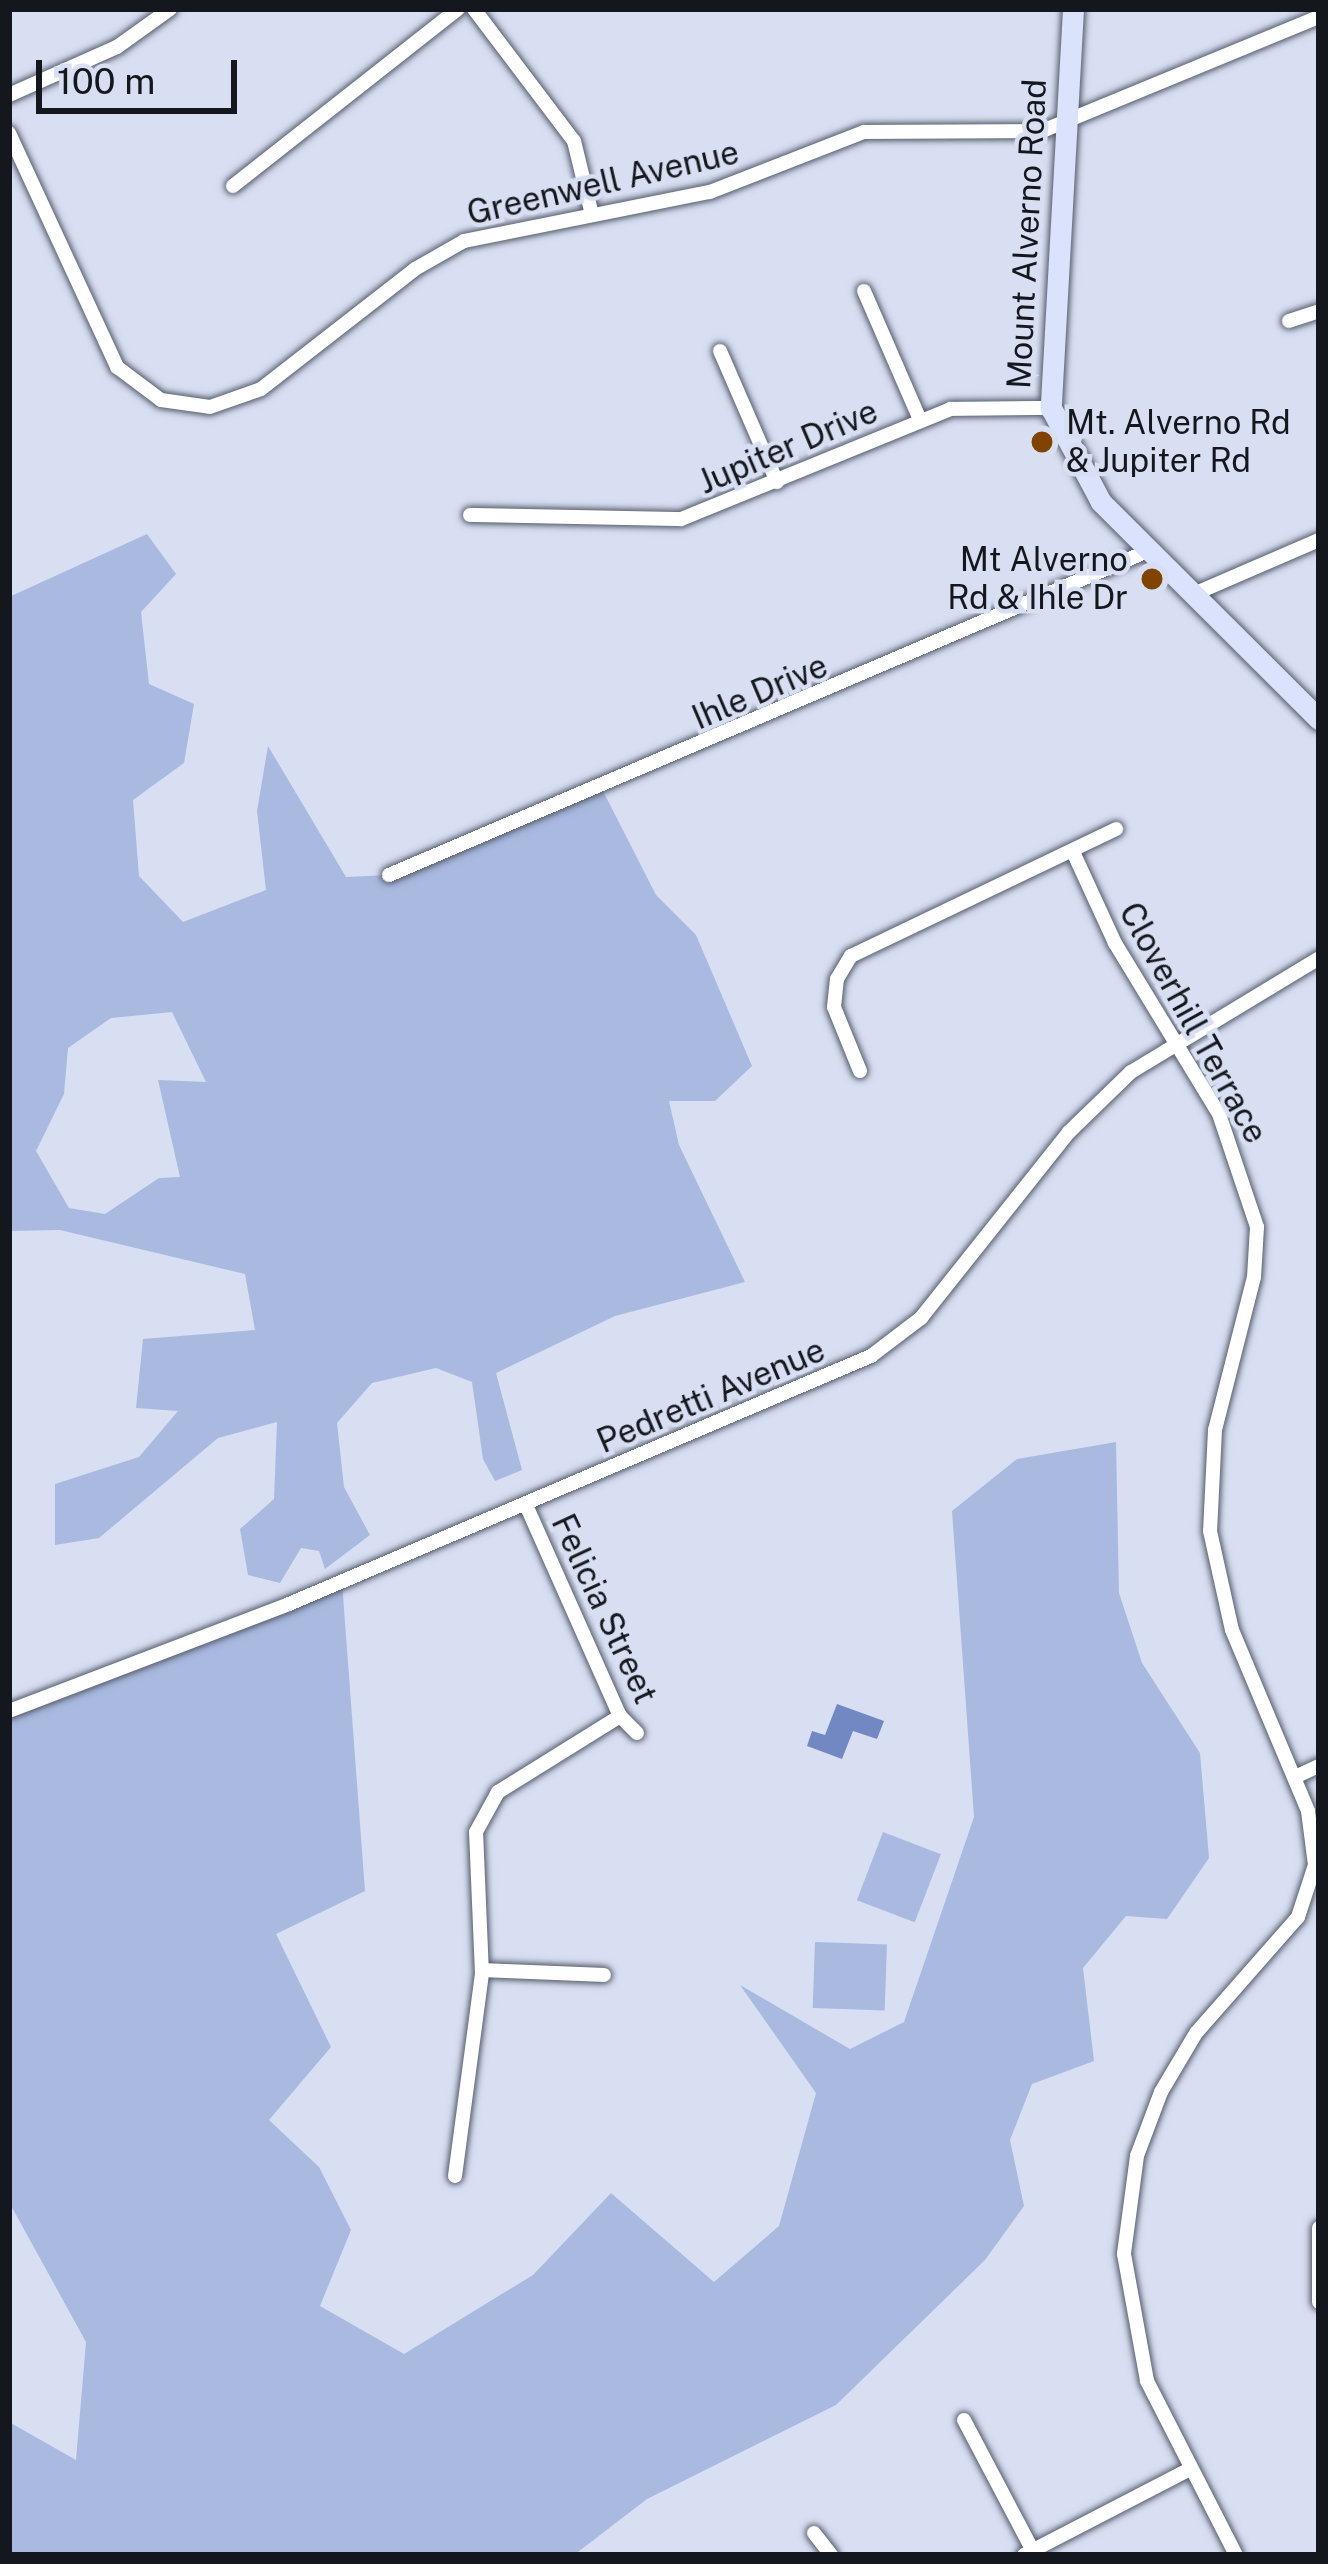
<!DOCTYPE html>
<style>
body{margin:0}
#map{position:relative;width:1328px;height:2564px;overflow:hidden;background:#d8dff2;font-family:"Public Sans",sans-serif}
div>[style]{position:absolute}
[style*='--x']{left:calc(var(--x)*1px);top:calc(var(--y)*1px);width:calc(var(--w)*1px);rotate:calc(var(--a)*1deg)}
.green>*{inset:0;background:#a9b9e0;transform-origin:0 0}
.water>*{inset:0;background:#7288c3}
.roads{filter:drop-shadow(0 0 3px #555c6c) drop-shadow(0 0 3px #555c6c)}
.street>*{height:14px;margin:-7px;padding:0 7px;transform-origin:7px;border-radius:7px;background:#fff}
.secondary>*{height:21px;margin:-10.5px;padding:0 10.5px;transform-origin:10.5px;border-radius:10.5px;background:#dae2fc}
.dots>*{width:33px;height:33px;translate:-50% -50%;box-sizing:border-box;border:6px solid #d8dff2;border-radius:50%}
span{translate:-50% -50%;white-space:nowrap;text-align:center;line-height:1.15;-webkit-text-stroke:9px #d8dff2;paint-order:stroke}
.street-label{font-size:33px;color:#14171d}
.poi-label{font-size:33px;color:#14171d}
.left{translate:0 -50%;text-align:left}
.right{translate:-100% -50%;text-align:right}
.frame{position:absolute;inset:0;border:12px solid #14171d;pointer-events:none}
.scale{position:absolute;left:36px;top:60px;width:201px;height:54px;box-sizing:border-box;border:6px solid #14171d;border-top:0;padding-left:15px;font-size:36px;line-height:42px;white-space:nowrap;color:#14171d;-webkit-text-stroke:9px #d8dff2;paint-order:stroke}
</style>
<div id="map">
<div class="green">
<i style="clip-path:polygon(evenodd,147px 534px,176px 574px,141px 612px,149px 684px,194px 704px,184px 763px,133px 800px,139px 876px,183px 922px,266px 890px,257px 811px,268px 746px,346px 877px,389px 875px,602px 789px,656px 895px,696px 935px,752px 1066px,715px 1101px,669px 1101px,679px 1145px,745px 1282px,615px 1316px,496px 1373px,522px 1470px,495px 1481px,483px 1459px,472px 1382px,436px 1368px,372px 1383px,337px 1423px,344px 1487px,370px 1535px,325px 1569px,319px 1551px,301px 1548px,280px 1583px,248px 1575px,240px 1529px,274px 1499px,277px 1422px,218px 1438px,99px 1538px,55px 1545px,55px 1484px,139px 1457px,178px 1411px,136px 1408px,143px 1339px,255px 1330px,245px 1274px,60px 1230px,9px 1231px,9px 597px,147px 534px,172px 1012px,206px 1082px,158px 1080px,180px 1177px,159px 1178px,105px 1214px,69px 1208px,36px 1151px,64px 1094px,68px 1048px,111px 1018px,172px 1012px)"></i>
<i style="clip-path:polygon(1116px 1442px,1119px 1593px,1142px 1663px,1200px 1753px,1209px 1858px,1167px 1919px,1126px 1916px,1083px 1968px,1094px 2061px,1032px 2084px,1010px 2140px,1024px 2206px,985px 2260px,836px 2405px,647px 2499px,574px 2555px,9px 2555px,9px 2422px,76px 2460px,86px 2342px,9px 2202px,9px 1710px,342px 1582px,365px 1891px,276px 1934px,331px 2047px,269px 2120px,319px 2167px,351px 2230px,320px 2306px,404px 2354px,533px 2275px,611px 2193px,714px 2282px,779px 2226px,816px 2093px,740px 1985px,850px 2049px,904px 2022px,974px 1817px,952px 1511px,1017px 1459px)"></i>
<i style="left:883px;top:1832px;width:62px;height:73px;rotate:21deg"></i>
<i style="left:815px;top:1942px;width:72px;height:66px;rotate:2deg"></i>
</div>
<div class="water">
<i style="clip-path:polygon(837px 1704px,884px 1721px,877px 1739px,853px 1731px,842px 1759px,807px 1746px,812px 1731px,825px 1735px)"></i>
</div>
<div class="roads">
<div class="street">
<i style="--x:474;--y:9;--w:166;--a:52.9"></i>
<i style="--x:574;--y:141;--w:76;--a:76.3"></i>
<i style="--x:9;--y:95;--w:118;--a:-24"></i>
<i style="--x:117;--y:47;--w:65;--a:-35.6"></i>
<i style="--x:9;--y:133;--w:258;--a:65.2"></i>
<i style="--x:117;--y:367;--w:55;--a:36.9"></i>
<i style="--x:161;--y:400;--w:49;--a:8.1"></i>
<i style="--x:210;--y:407;--w:54;--a:-19.4"></i>
<i style="--x:261;--y:389;--w:195;--a:-37.9"></i>
<i style="--x:415;--y:269;--w:56;--a:-29.7"></i>
<i style="--x:464;--y:241;--w:251;--a:-11.3"></i>
<i style="--x:710;--y:192;--w:165;--a:-21.3"></i>
<i style="--x:864;--y:132;--w:178;--a:-0.3"></i>
<i style="--x:1042;--y:131;--w:300;--a:-22.4"></i>
<i style="--x:233;--y:186;--w:286;--a:-38.2"></i>
<i style="--x:864;--y:291;--w:141;--a:66.5"></i>
<i style="--x:1289;--y:321;--w:32;--a:-18"></i>
<i style="--x:720;--y:351;--w:143;--a:66.5"></i>
<i style="--x:470;--y:515;--w:211;--a:1.1"></i>
<i style="--x:681;--y:519;--w:291;--a:-22.2"></i>
<i style="--x:950;--y:409;--w:101;--a:-0.6"></i>
<i style="--x:1194;--y:594;--w:136;--a:-23.4"></i>
<i style="--x:1074;--y:854;--w:98;--a:65.3"></i>
<i style="--x:1115;--y:943;--w:200;--a:58.7"></i>
<i style="--x:1219;--y:1114;--w:119;--a:71.4"></i>
<i style="--x:1257;--y:1227;--w:50;--a:93.4"></i>
<i style="--x:1254;--y:1277;--w:158;--a:104.3"></i>
<i style="--x:1215;--y:1430;--w:101;--a:92.8"></i>
<i style="--x:1210;--y:1531;--w:101;--a:77.5"></i>
<i style="--x:1232;--y:1630;--w:196;--a:67.2"></i>
<i style="--x:1308;--y:1811;--w:54;--a:82.6"></i>
<i style="--x:1315;--y:1865;--w:55;--a:108.1"></i>
<i style="--x:1298;--y:1917;--w:154;--a:131.3"></i>
<i style="--x:1196;--y:2033;--w:69;--a:120.7"></i>
<i style="--x:1161;--y:2092;--w:68;--a:110.6"></i>
<i style="--x:1137;--y:2156;--w:99;--a:97.6"></i>
<i style="--x:1124;--y:2254;--w:129;--a:79.7"></i>
<i style="--x:1147;--y:2381;--w:195;--a:62.9"></i>
<i style="--x:389;--y:875;--w:825;--a:-23.12"></i>
<i style="--x:860;--y:1071;--w:69;--a:-112.1"></i>
<i style="--x:834;--y:1007;--w:28;--a:-84"></i>
<i style="--x:837;--y:979;--w:27;--a:-59"></i>
<i style="--x:851;--y:956;--w:294;--a:-25.6"></i>
<i style="--x:526;--y:1505;--w:231;--a:66"></i>
<i style="--x:620;--y:1716;--w:24;--a:45"></i>
<i style="--x:9;--y:1711;--w:300;--a:-20.9"></i>
<i style="--x:289;--y:1604;--w:633;--a:-23.08"></i>
<i style="--x:871;--y:1356;--w:63;--a:-37.2"></i>
<i style="--x:921;--y:1318;--w:238;--a:-51.5"></i>
<i style="--x:1069;--y:1132;--w:86;--a:-44.1"></i>
<i style="--x:1131;--y:1072;--w:220;--a:-31.2"></i>
<i style="--x:1295;--y:1777;--w:26;--a:-25"></i>
<i style="--x:482;--y:1970;--w:122;--a:2.3"></i>
<i style="--x:455;--y:2176;--w:204;--a:-82.4"></i>
<i style="--x:482;--y:1974;--w:142;--a:-92.4"></i>
<i style="--x:476;--y:1832;--w:46;--a:-61.2"></i>
<i style="--x:498;--y:1792;--w:144;--a:-31.9"></i>
<i style="--x:1319;--y:2228;--w:74;--a:90"></i>
<i style="--x:964;--y:2420;--w:148;--a:62.2"></i>
<i style="--x:814;--y:2533;--w:28;--a:52"></i>
<i style="--x:1024;--y:2555;--w:187;--a:-27.4"></i>
</div>
<div class="secondary">
<i style="--x:1073;--y:9;--w:400;--a:93.2"></i>
<i style="--x:1051;--y:408;--w:106;--a:62"></i>
<i style="--x:1101;--y:502;--w:308;--a:44.9"></i>
</div>
</div>
<div class="dots">
<i style="left:1042px;top:442px;background:#814300"></i>
<i style="left:1152px;top:579px;background:#814300"></i>
</div>
<div class="street-label">
<span style="left:603px;top:183px;rotate:-13deg">Greenwell Avenue</span>
<span style="left:1027px;top:234px;rotate:-87deg">Mount Alverno Road</span>
<span style="left:788px;top:447px;rotate:-23deg">Jupiter Drive</span>
<span style="left:760px;top:692px;rotate:-23deg">Ihle Drive</span>
<span style="left:1193px;top:1023px;rotate:61deg">Cloverhill Terrace</span>
<span style="left:711px;top:1396px;rotate:-23deg">Pedretti Avenue</span>
<span style="left:604px;top:1609px;rotate:65deg">Felicia Street</span>
</div>
<div class="poi-label">
<span class="left" style="left:1066px;top:442px">Mt. Alverno Rd<br>&amp; Jupiter Rd</span>
<span class="right" style="left:1128px;top:579px">Mt Alverno<br>Rd &amp; Ihle Dr</span>
</div>
<div class="frame"></div>
<div class="scale">100 m</div>
</div>
